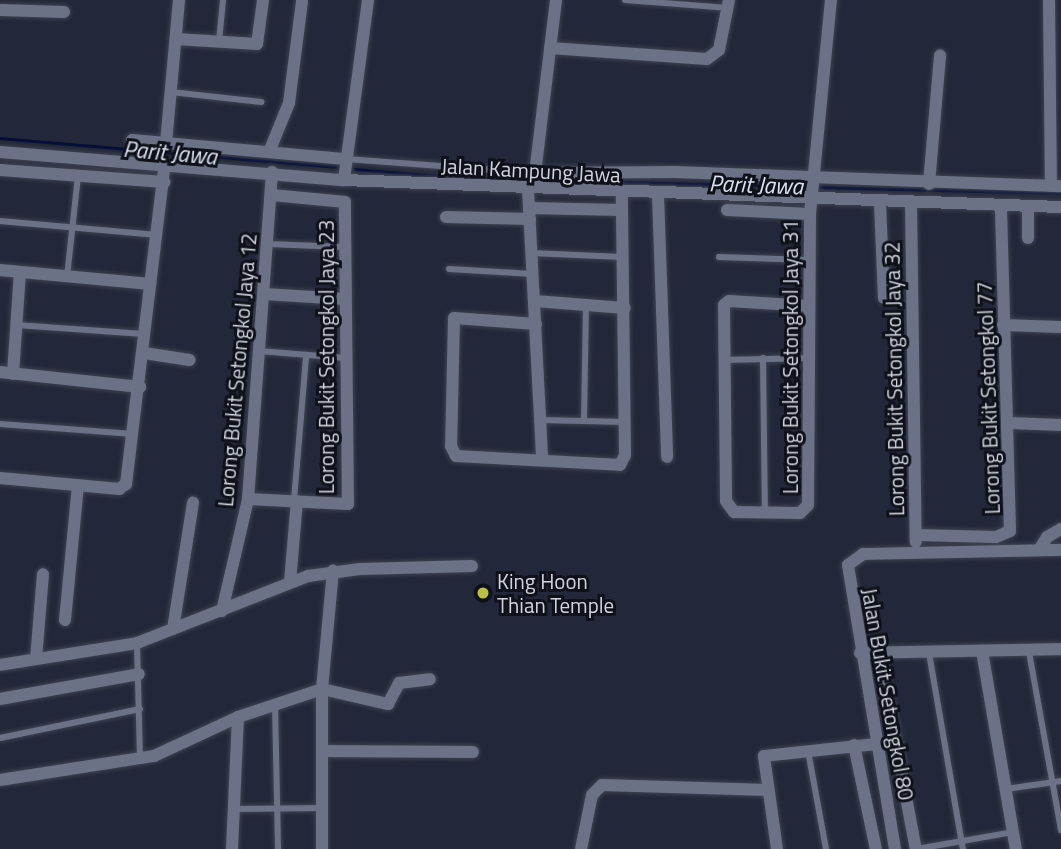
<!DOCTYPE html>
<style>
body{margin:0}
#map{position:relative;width:1061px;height:849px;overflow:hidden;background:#222839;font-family:"Titillium Web",sans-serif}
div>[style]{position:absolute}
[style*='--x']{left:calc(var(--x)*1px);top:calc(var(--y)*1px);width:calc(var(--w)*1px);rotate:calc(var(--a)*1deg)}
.stream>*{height:2.5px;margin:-1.25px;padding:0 1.25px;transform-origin:1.25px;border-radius:1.25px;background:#060e39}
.roads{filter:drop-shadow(0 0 2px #3e4351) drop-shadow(0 0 2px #3e4351)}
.service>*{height:6px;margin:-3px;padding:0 3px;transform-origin:3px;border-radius:3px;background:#6b7286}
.minor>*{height:12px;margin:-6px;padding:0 6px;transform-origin:6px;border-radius:6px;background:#6b7286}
.dots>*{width:19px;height:19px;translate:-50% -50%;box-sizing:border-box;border:4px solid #0e1119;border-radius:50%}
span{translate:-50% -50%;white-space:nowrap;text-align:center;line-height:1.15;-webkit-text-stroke:6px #0e1119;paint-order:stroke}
.street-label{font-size:21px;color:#ced3de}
.poi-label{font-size:21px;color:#ced3de}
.left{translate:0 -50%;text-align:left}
.water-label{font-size:23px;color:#dae0f0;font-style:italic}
</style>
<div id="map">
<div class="stream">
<i style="--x:0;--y:138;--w:340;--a:4.9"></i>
<i style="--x:354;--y:169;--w:86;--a:4.7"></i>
<i style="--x:450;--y:177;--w:357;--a:1.6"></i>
<i style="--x:818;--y:187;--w:243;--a:1.4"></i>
</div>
<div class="roads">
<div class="service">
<i style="--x:625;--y:0;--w:103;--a:4.4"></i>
<i style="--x:219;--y:41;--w:41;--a:-84.4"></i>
<i style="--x:171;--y:92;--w:91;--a:6.3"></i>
<i style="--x:346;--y:159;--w:190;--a:4.2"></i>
<i style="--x:0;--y:221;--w:158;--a:5.1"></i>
<i style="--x:268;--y:244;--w:76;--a:2.3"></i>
<i style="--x:531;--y:253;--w:91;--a:2.5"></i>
<i style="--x:719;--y:257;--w:90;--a:1.9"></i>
<i style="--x:449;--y:269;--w:84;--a:3.4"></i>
<i style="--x:67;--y:277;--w:103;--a:-83.8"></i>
<i style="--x:17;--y:325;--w:127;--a:4.1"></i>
<i style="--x:259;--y:351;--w:87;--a:4.6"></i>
<i style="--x:763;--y:358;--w:155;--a:89.3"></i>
<i style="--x:725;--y:360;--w:85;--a:-1.3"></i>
<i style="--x:540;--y:420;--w:85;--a:1.3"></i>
<i style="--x:584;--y:420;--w:117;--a:-89"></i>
<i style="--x:0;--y:424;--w:134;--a:4.3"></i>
<i style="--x:294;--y:500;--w:144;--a:-85.2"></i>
<i style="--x:137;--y:643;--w:113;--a:88.5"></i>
<i style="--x:1029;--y:652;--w:181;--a:79.8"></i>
<i style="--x:929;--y:653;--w:199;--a:80.2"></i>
<i style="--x:275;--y:704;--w:145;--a:88.8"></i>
<i style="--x:0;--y:738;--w:143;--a:-11.7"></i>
<i style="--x:808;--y:751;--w:100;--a:79.6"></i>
<i style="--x:1006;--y:789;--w:56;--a:-8.3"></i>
<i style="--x:237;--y:809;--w:85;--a:-0.7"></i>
<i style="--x:917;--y:849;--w:97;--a:-10"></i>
</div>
<div class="minor">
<i style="--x:556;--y:0;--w:174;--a:96.9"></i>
<i style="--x:535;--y:173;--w:140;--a:-0.4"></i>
<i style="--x:675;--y:172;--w:386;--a:2.1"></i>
<i style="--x:1049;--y:0;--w:186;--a:89.4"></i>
<i style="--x:1;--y:10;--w:63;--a:1.8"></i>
<i style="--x:176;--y:39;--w:81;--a:3.5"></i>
<i style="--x:257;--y:44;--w:44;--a:-82.2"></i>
<i style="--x:550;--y:48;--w:157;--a:4"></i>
<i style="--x:707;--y:59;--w:15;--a:-37"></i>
<i style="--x:719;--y:50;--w:51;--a:-78.7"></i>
<i style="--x:132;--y:140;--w:215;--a:5.1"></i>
<i style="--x:166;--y:143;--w:144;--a:-84.8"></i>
<i style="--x:0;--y:152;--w:345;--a:4.7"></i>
<i style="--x:344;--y:180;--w:718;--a:2.16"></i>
<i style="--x:269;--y:152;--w:53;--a:-67.8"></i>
<i style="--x:289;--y:103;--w:103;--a:-82.7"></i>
<i style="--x:0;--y:170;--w:165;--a:4.2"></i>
<i style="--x:344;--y:180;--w:182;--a:-82.4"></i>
<i style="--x:929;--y:184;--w:129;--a:-85.1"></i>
<i style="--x:528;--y:189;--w:271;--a:87"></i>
<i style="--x:658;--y:195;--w:262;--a:88"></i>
<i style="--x:880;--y:203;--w:95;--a:87.6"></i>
<i style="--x:911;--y:204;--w:338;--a:89.2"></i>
<i style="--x:529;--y:208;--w:93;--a:1.2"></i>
<i style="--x:1028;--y:209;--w:29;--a:90"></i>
<i style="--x:727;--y:210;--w:83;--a:2.8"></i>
<i style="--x:446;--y:217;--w:84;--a:1.4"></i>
<i style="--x:0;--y:270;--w:151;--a:5.3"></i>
<i style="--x:264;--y:294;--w:81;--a:3.5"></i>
<i style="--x:535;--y:301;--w:90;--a:4.4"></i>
<i style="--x:809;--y:306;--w:80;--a:-176.4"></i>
<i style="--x:729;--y:301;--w:6;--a:141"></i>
<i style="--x:724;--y:305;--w:196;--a:89.4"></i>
<i style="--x:726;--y:501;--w:14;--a:54"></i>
<i style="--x:734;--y:512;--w:66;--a:0.9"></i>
<i style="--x:800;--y:513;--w:11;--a:-45"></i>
<i style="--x:808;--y:505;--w:291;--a:-89.6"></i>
<i style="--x:810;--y:214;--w:215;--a:-84.4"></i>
<i style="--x:536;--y:324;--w:82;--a:-175.8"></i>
<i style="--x:454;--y:318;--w:128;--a:91.3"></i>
<i style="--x:451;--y:446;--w:11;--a:63"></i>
<i style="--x:456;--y:456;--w:164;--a:3.1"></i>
<i style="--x:620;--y:465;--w:11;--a:-63"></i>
<i style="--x:625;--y:455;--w:262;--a:-90.7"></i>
<i style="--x:1003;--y:325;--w:58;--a:2"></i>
<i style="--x:144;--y:353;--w:46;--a:8.8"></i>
<i style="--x:0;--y:372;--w:141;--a:6.1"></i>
<i style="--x:13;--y:374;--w:102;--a:-86.1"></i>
<i style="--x:1010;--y:423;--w:51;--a:2.2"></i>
<i style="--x:0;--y:478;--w:120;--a:5.3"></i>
<i style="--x:119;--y:489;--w:9;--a:-36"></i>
<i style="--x:126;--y:484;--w:323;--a:-83.1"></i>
<i style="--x:248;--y:499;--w:100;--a:2.9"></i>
<i style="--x:348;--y:504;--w:302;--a:-90.6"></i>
<i style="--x:345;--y:202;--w:73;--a:-174.5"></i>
<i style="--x:916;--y:535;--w:80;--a:1.4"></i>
<i style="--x:996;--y:537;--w:15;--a:-23"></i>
<i style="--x:1010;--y:531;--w:322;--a:-91.6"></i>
<i style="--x:1039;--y:550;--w:15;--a:-58"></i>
<i style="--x:1047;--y:537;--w:16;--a:-30"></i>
<i style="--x:290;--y:582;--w:81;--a:-85.1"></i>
<i style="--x:222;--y:611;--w:115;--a:-76.9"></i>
<i style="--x:248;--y:499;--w:328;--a:-85.8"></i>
<i style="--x:65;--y:620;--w:135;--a:-84.5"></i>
<i style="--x:173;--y:629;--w:128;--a:-81"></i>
<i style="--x:982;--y:651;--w:201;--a:80.3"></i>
<i style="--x:860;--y:653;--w:201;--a:-1.1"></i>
<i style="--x:879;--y:654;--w:198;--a:79.3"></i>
<i style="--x:36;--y:659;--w:85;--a:-85.3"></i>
<i style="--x:0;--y:665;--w:139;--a:-9.1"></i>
<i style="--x:137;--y:643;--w:184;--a:-21.4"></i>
<i style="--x:308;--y:576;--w:52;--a:-7.7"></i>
<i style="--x:360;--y:569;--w:112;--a:-1.5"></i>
<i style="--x:322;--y:689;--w:68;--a:12.8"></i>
<i style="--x:388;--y:704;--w:24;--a:-62"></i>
<i style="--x:399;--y:683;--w:31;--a:-7"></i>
<i style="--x:0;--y:699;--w:141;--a:-10.2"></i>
<i style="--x:854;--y:745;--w:106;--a:78.1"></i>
<i style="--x:322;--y:751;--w:151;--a:0.4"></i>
<i style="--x:0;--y:780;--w:156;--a:-8.9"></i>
<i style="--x:154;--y:756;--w:93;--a:-24.9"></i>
<i style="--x:238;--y:717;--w:89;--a:-18.4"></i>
<i style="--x:232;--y:849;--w:132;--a:-87.4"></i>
<i style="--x:322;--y:849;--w:160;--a:-90"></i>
<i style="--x:322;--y:689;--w:119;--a:-84.7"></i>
<i style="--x:581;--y:849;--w:55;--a:-78.5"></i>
<i style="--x:592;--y:795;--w:14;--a:-45"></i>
<i style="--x:602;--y:785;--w:166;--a:1.7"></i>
<i style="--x:777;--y:849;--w:94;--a:-98"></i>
<i style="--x:764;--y:756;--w:114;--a:-6.1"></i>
<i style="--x:895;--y:849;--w:288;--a:-99.4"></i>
<i style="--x:848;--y:565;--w:19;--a:-36"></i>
<i style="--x:863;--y:554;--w:198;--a:-1.2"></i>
</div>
</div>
<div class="dots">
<i style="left:483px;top:593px;background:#bbc044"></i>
</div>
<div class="street-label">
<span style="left:531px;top:170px;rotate:3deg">Jalan Kampung Jawa</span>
<span style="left:326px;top:357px;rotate:-90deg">Lorong Bukit Setongkol Jaya 23</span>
<span style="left:790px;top:357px;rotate:-90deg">Lorong Bukit Setongkol Jaya 31</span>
<span style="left:237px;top:370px;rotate:-85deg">Lorong Bukit Setongkol Jaya 12</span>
<span style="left:894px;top:379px;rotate:-91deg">Lorong Bukit Setongkol Jaya 32</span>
<span style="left:988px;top:398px;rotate:-92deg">Lorong Bukit Setongkol 77</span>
<span style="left:888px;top:694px;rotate:80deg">Jalan Bukit Setongkol 80</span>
</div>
<div class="poi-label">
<span class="left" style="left:497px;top:593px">King Hoon<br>Thian Temple</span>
</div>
<div class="water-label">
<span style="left:170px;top:153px;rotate:5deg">Parit Jawa</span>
<span style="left:756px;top:185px;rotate:2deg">Parit Jawa</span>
</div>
</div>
